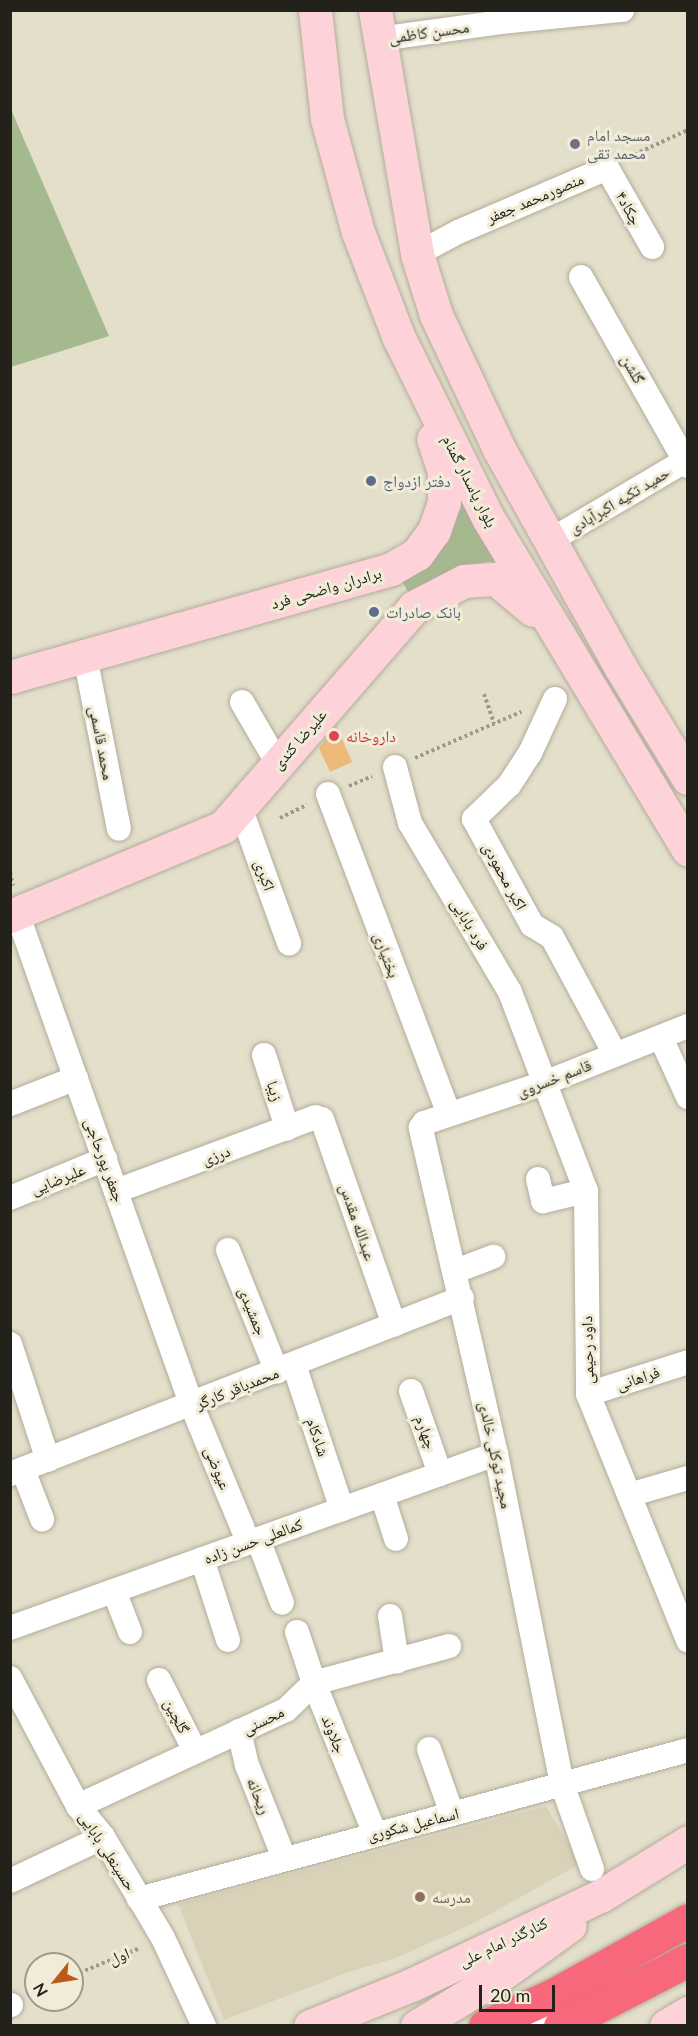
<!DOCTYPE html>
<meta charset="utf-8">
<style>
body{margin:0}
#map{position:relative;width:698px;height:2036px;overflow:hidden;background:#e4dfcb;font-family:Lato,"Noto Naskh Arabic",sans-serif}
div>[style]{position:absolute}
[style*='--x']{left:calc(var(--x)*1px);top:calc(var(--y)*1px);width:calc(var(--w)*1px);rotate:calc(var(--a)*1deg)}
.built>*{inset:0;background:#d9d2b8}
.green>*{inset:0;background:#a5b98f}
.building>*{inset:0;background:#ecb978}
.path>*{height:4px;margin-top:-2px;transform-origin:0;background:repeating-linear-gradient(90deg,#9d9a8a 0 3px,transparent 0 6px)}
.roads{filter:drop-shadow(0 0 2px #b1ad9a) drop-shadow(0 0 2px #b1ad9a)}
.lane>*{height:12px;margin:-6px;padding:0 6px;transform-origin:6px;border-radius:6px;background:#fff}
.street>*{height:24px;margin:-12px;padding:0 12px;transform-origin:12px;border-radius:12px;background:#fff}
.secondary>*{height:33px;margin:-16.5px;padding:0 16.5px;transform-origin:16.5px;border-radius:16.5px;background:#fdd2d8}
.highway>*{height:33px;margin:-16.5px;padding:0 16.5px;transform-origin:16.5px;border-radius:16.5px;background:#f7687d}
.dots>*{width:16px;height:16px;translate:-50% -50%;box-sizing:border-box;border:3px solid #f1ecd8;border-radius:50%}
span{translate:-50% -50%;white-space:nowrap;text-align:center;line-height:1.15;-webkit-text-stroke:6px #f1ecd8;paint-order:stroke}
.street-label{font-size:16px;color:#23221a}
.worship-label{font-size:16px;color:#5b616d}
.left{translate:0 -50%;text-align:left}
.service-label{font-size:16px;color:#4e5e75}
.health-label{font-size:16px;color:#be3a42}
.education-label{font-size:16px;color:#785e54}
.frame{position:absolute;inset:0;border:12px solid #23221a;pointer-events:none}
.north{position:absolute;left:24px;top:1952px;width:60px;height:60px;box-sizing:border-box;background:#f1ecd8;border:2px solid #9f9b8c;border-radius:50%;rotate:240deg;font-size:16px;font-weight:700;line-height:24px;text-align:center;color:#23221a}
.north::after{content:'';display:block;margin:auto;width:21px;height:27px;background:#bb5a1a;clip-path:polygon(50% 0,100% 100%,50% 72%,0 100%)}
.scale{position:absolute;left:479px;top:1985px;width:76px;height:27px;box-sizing:border-box;border:3px solid #23221a;border-top:0;padding-left:8px;font-size:18px;line-height:21px;white-space:nowrap;color:#23221a;-webkit-text-stroke:4px #f1ecd8;paint-order:stroke}
</style>
<div id="map">
<div class="built">
<i style="clip-path:polygon(546px 1806px,580px 1864px,474px 1923px,396px 1958px,349px 1972px,224px 2020px,178px 1904px)"></i>
</div>
<div class="green">
<i style="clip-path:polygon(10px 107px,109px 336px,11px 367px,10px 367px)"></i>
<i style="clip-path:polygon(460px 493px,512px 573px,491px 561px,467px 565px,411px 596px,399px 577px)"></i>
</div>
<div class="building">
<i style="clip-path:polygon(336px 725px,352px 762px,330px 772px,319px 748px)"></i>
</div>
<div class="path">
<i style="--x:629;--y:157;--w:65;--a:-24.6"></i>
<i style="--x:484;--y:694;--w:31;--a:71"></i>
<i style="--x:415;--y:758;--w:116;--a:-23.5"></i>
<i style="--x:349;--y:786;--w:25;--a:-23"></i>
<i style="--x:280;--y:818;--w:30;--a:-26"></i>
<i style="--x:10;--y:872;--w:14;--a:78"></i>
<i style="--x:74;--y:1975;--w:71;--a:-22.2"></i>
</div>
<div class="roads">
<div class="lane">
<i style="--x:525;--y:2026;--w:41;--a:-25.9"></i>
</div>
<div class="street">
<i style="--x:379;--y:39;--w:123;--a:-7.9"></i>
<i style="--x:501;--y:22;--w:122;--a:-5.7"></i>
<i style="--x:417;--y:254;--w:47;--a:-28.2"></i>
<i style="--x:458;--y:232;--w:162;--a:-23.2"></i>
<i style="--x:607;--y:168;--w:91;--a:60.3"></i>
<i style="--x:581;--y:277;--w:217;--a:60.5"></i>
<i style="--x:551;--y:540;--w:159;--a:-30.6"></i>
<i style="--x:85;--y:656;--w:176;--a:78.9"></i>
<i style="--x:555;--y:699;--w:60;--a:114.8"></i>
<i style="--x:530;--y:753;--w:38;--a:123"></i>
<i style="--x:509;--y:785;--w:49;--a:135.8"></i>
<i style="--x:474;--y:819;--w:121;--a:61.3"></i>
<i style="--x:532;--y:925;--w:23;--a:31"></i>
<i style="--x:552;--y:937;--w:133;--a:61.7"></i>
<i style="--x:242;--y:702;--w:72;--a:59.9"></i>
<i style="--x:395;--y:767;--w:58;--a:75"></i>
<i style="--x:410;--y:823;--w:196;--a:59.4"></i>
<i style="--x:510;--y:992;--w:213;--a:69.1"></i>
<i style="--x:586;--y:1191;--w:203;--a:89.4"></i>
<i style="--x:588;--y:1394;--w:266;--a:67.9"></i>
<i style="--x:328;--y:794;--w:342;--a:69.3"></i>
<i style="--x:240;--y:807;--w:145;--a:70.2"></i>
<i style="--x:17;--y:913;--w:523;--a:70.46"></i>
<i style="--x:192;--y:1406;--w:133;--a:67.5"></i>
<i style="--x:661;--y:1038;--w:65;--a:65.4"></i>
<i style="--x:264;--y:1055;--w:77;--a:72.5"></i>
<i style="--x:10;--y:1104;--w:71;--a:-21.5"></i>
<i style="--x:322;--y:1119;--w:218;--a:70.7"></i>
<i style="--x:538;--y:1179;--w:23;--a:77"></i>
<i style="--x:543;--y:1201;--w:44;--a:-13.1"></i>
<i style="--x:116;--y:1191;--w:213;--a:-20.3"></i>
<i style="--x:10;--y:1198;--w:103;--a:-22.3"></i>
<i style="--x:228;--y:1250;--w:131;--a:68.1"></i>
<i style="--x:456;--y:1271;--w:40;--a:-21"></i>
<i style="--x:10;--y:1344;--w:122;--a:71.9"></i>
<i style="--x:294;--y:1365;--w:152;--a:71.6"></i>
<i style="--x:411;--y:1391;--w:88;--a:70.7"></i>
<i style="--x:588;--y:1394;--w:105;--a:-17.7"></i>
<i style="--x:23;--y:1470;--w:53;--a:68.8"></i>
<i style="--x:10;--y:1474;--w:485;--a:-21.3"></i>
<i style="--x:382;--y:1495;--w:46;--a:72.3"></i>
<i style="--x:629;--y:1495;--w:61;--a:-16.1"></i>
<i style="--x:258;--y:1539;--w:68;--a:69.4"></i>
<i style="--x:202;--y:1559;--w:85;--a:72.2"></i>
<i style="--x:114;--y:1591;--w:44;--a:68.7"></i>
<i style="--x:390;--y:1616;--w:46;--a:81.2"></i>
<i style="--x:10;--y:1628;--w:516;--a:-19.7"></i>
<i style="--x:297;--y:1632;--w:54;--a:71.6"></i>
<i style="--x:314;--y:1683;--w:163;--a:68"></i>
<i style="--x:10;--y:1678;--w:145;--a:62"></i>
<i style="--x:78;--y:1806;--w:40;--a:51"></i>
<i style="--x:103;--y:1837;--w:117;--a:59.3"></i>
<i style="--x:163;--y:1938;--w:97;--a:65"></i>
<i style="--x:159;--y:1680;--w:80;--a:63.1"></i>
<i style="--x:239;--y:1731;--w:35;--a:77"></i>
<i style="--x:247;--y:1765;--w:100;--a:68.3"></i>
<i style="--x:429;--y:1749;--w:69;--a:70.5"></i>
<i style="--x:78;--y:1806;--w:229;--a:-24.8"></i>
<i style="--x:286;--y:1710;--w:39;--a:-44"></i>
<i style="--x:314;--y:1683;--w:140;--a:-15.3"></i>
<i style="--x:592;--y:1869;--w:90;--a:-109.4"></i>
<i style="--x:562;--y:1784;--w:337;--a:-101.3"></i>
<i style="--x:496;--y:1454;--w:335;--a:-103"></i>
<i style="--x:421;--y:1128;--w:6;--a:-59"></i>
<i style="--x:424;--y:1123;--w:130;--a:-18.4"></i>
<i style="--x:547;--y:1082;--w:152;--a:-21.7"></i>
<i style="--x:10;--y:1881;--w:103;--a:-25.3"></i>
<i style="--x:139;--y:1899;--w:569;--a:-15.18"></i>
<i style="--x:10;--y:2005;--w:1;--a:0"></i>
</div>
<div class="secondary">
<i style="--x:315;--y:10;--w:110;--a:83.7"></i>
<i style="--x:327;--y:119;--w:117;--a:74.7"></i>
<i style="--x:358;--y:232;--w:114;--a:68.9"></i>
<i style="--x:399;--y:338;--w:201;--a:63.7"></i>
<i style="--x:488;--y:518;--w:387;--a:58.9"></i>
<i style="--x:375;--y:10;--w:248;--a:80.2"></i>
<i style="--x:417;--y:254;--w:64;--a:72.7"></i>
<i style="--x:436;--y:315;--w:148;--a:64.8"></i>
<i style="--x:499;--y:449;--w:251;--a:60.9"></i>
<i style="--x:621;--y:668;--w:129;--a:58.7"></i>
<i style="--x:10;--y:677;--w:396;--a:-15.8"></i>
<i style="--x:391;--y:569;--w:30;--a:-30"></i>
<i style="--x:417;--y:554;--w:29;--a:-54"></i>
<i style="--x:434;--y:531;--w:31;--a:-71"></i>
<i style="--x:444;--y:502;--w:30;--a:-90"></i>
<i style="--x:444;--y:472;--w:35;--a:-108"></i>
<i style="--x:10;--y:916;--w:231;--a:-22.7"></i>
<i style="--x:223;--y:827;--w:291;--a:-49"></i>
<i style="--x:414;--y:607;--w:56;--a:-27.5"></i>
<i style="--x:464;--y:581;--w:32;--a:-4"></i>
<i style="--x:496;--y:579;--w:48;--a:40"></i>
<i style="--x:310;--y:2026;--w:109;--a:-22.1"></i>
<i style="--x:411;--y:1985;--w:211;--a:-25.2"></i>
<i style="--x:602;--y:1895;--w:101;--a:-31.6"></i>
<i style="--x:417;--y:2026;--w:96;--a:-31.4"></i>
<i style="--x:499;--y:1976;--w:87;--a:-35.7"></i>
<i style="--x:666;--y:2026;--w:26;--a:-31"></i>
</div>
<div class="highway">
<i style="--x:485;--y:2026;--w:77;--a:-24.6"></i>
<i style="--x:555;--y:1994;--w:152;--a:-29.1"></i>
<i style="--x:560;--y:2026;--w:144;--a:-27.3"></i>
</div>
</div>
<div class="dots">
<i style="left:575px;top:144px;background:#6b7280"></i>
<i style="left:371px;top:481px;background:#5c6f8a"></i>
<i style="left:374px;top:612px;background:#5c6f8a"></i>
<i style="left:334px;top:736px;background:#e0444e"></i>
<i style="left:420px;top:1897px;background:#8d6e63"></i>
</div>
<div class="street-label">
<span style="left:429px;top:32px;rotate:-8deg">محسن کاظمی</span>
<span style="left:535px;top:198px;rotate:-23deg">منصورمحمد جعفر</span>
<span style="left:629px;top:208px;rotate:61deg">چکاد۴</span>
<span style="left:633px;top:369px;rotate:60deg">گلشن</span>
<span style="left:470px;top:481px;rotate:63deg">بلوار پاسدار گمنام</span>
<span style="left:619px;top:500px;rotate:-31deg">حمید تکیه اکبرآبادی</span>
<span style="left:326px;top:588px;rotate:-16deg">برادران واضحی فرد</span>
<span style="left:299px;top:739px;rotate:-49deg">علیرضا کندی</span>
<span style="left:102px;top:743px;rotate:79deg">محمد قاسمی</span>
<span style="left:265px;top:875px;rotate:70deg">اکبری</span>
<span style="left:505px;top:876px;rotate:61deg">اکبر محمودی</span>
<span style="left:470px;top:924px;rotate:59deg">فرد بابایی</span>
<span style="left:387px;top:955px;rotate:70deg">بختیاری</span>
<span style="left:554px;top:1078px;rotate:-21deg">قاسم خسروی</span>
<span style="left:275px;top:1091px;rotate:73deg">زیبا</span>
<span style="left:216px;top:1155px;rotate:-20deg">درزی</span>
<span style="left:105px;top:1160px;rotate:70deg">جعفر پورحاجی</span>
<span style="left:58px;top:1179px;rotate:-22deg">علیرضایی</span>
<span style="left:358px;top:1222px;rotate:71deg">عبدالله مقدس</span>
<span style="left:253px;top:1311px;rotate:68deg">جمشیدی</span>
<span style="left:587px;top:1350px;rotate:-91deg">داود رحیمی</span>
<span style="left:638px;top:1378px;rotate:-18deg">فراهانی</span>
<span style="left:237px;top:1388px;rotate:-22deg">محمدباقر کارگر</span>
<span style="left:426px;top:1432px;rotate:70deg">چهارم</span>
<span style="left:318px;top:1437px;rotate:71deg">شادکام</span>
<span style="left:496px;top:1455px;rotate:78deg">مجید توکلی خالدی</span>
<span style="left:218px;top:1468px;rotate:68deg">عیوضی</span>
<span style="left:253px;top:1541px;rotate:-20deg">کمالعلی حسن زاده</span>
<span style="left:177px;top:1716px;rotate:63deg">گلچین</span>
<span style="left:263px;top:1720px;rotate:-26deg">محسنی</span>
<span style="left:334px;top:1734px;rotate:68deg">جلاوند</span>
<span style="left:259px;top:1796px;rotate:68deg">ریحانه</span>
<span style="left:413px;top:1824px;rotate:-14deg">اسماعیل شکوری</span>
<span style="left:108px;top:1851px;rotate:57deg">حسینعلی بابایی</span>
<span style="left:503px;top:1942px;rotate:-25deg">کنارگذر امام علی</span>
<span style="left:119px;top:1956px;rotate:-22deg">اول</span>
</div>
<div class="worship-label">
<span class="left" style="left:587px;top:144px">مسجد امام<br>محمد تقی</span>
</div>
<div class="service-label">
<span class="left" style="left:383px;top:481px">دفتر ازدواج</span>
<span class="left" style="left:386px;top:612px">بانک صادرات</span>
</div>
<div class="health-label">
<span class="left" style="left:346px;top:736px">داروخانه</span>
</div>
<div class="education-label">
<span class="left" style="left:432px;top:1897px">مدرسه</span>
</div>
<div class="frame"></div>
<div class="north">N</div>
<div class="scale">20 m</div>
</div>
